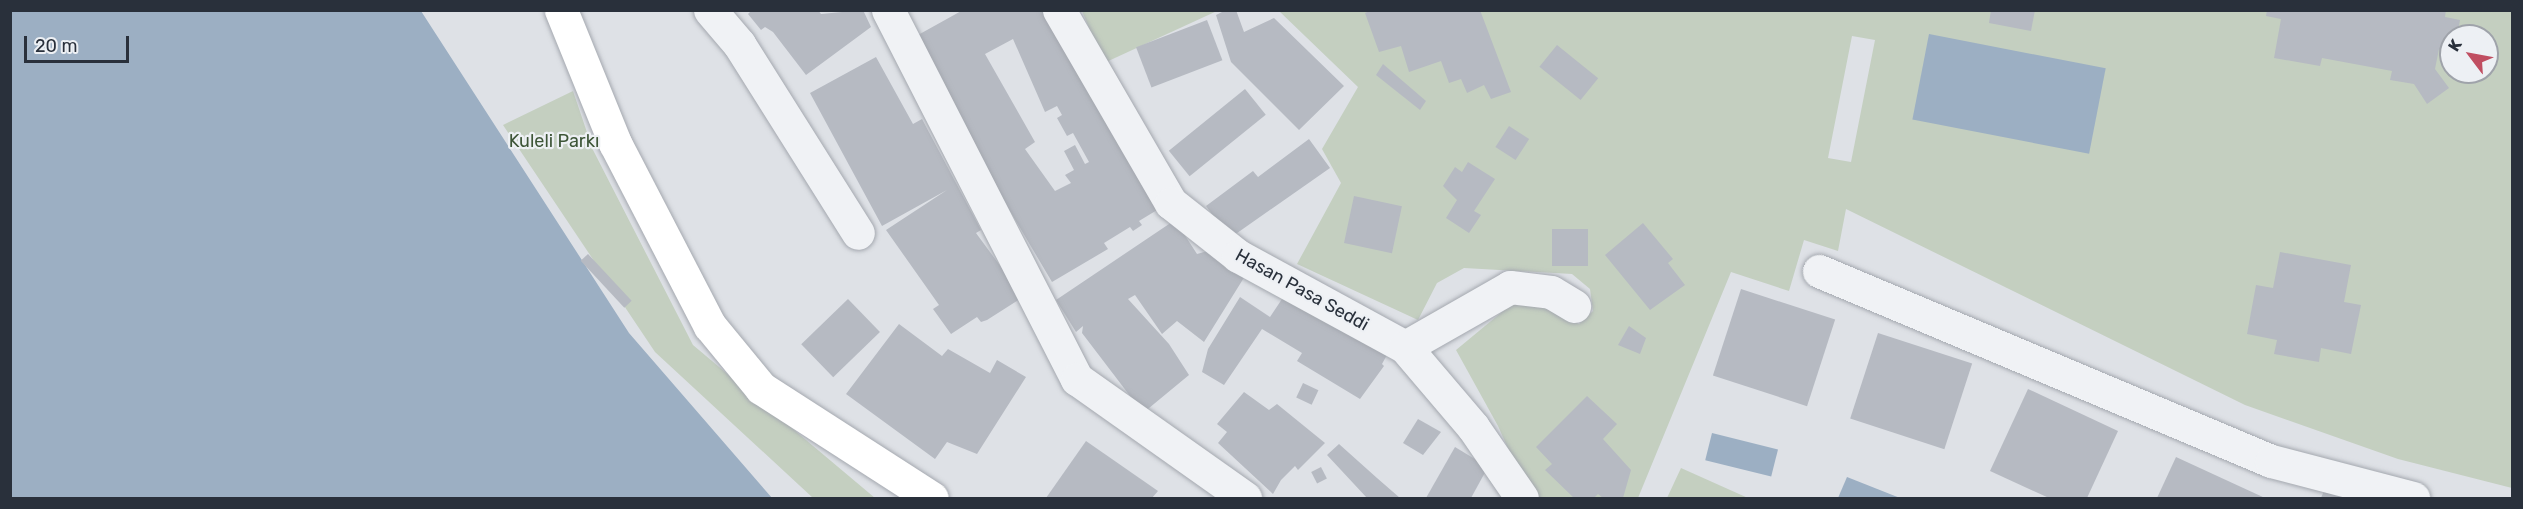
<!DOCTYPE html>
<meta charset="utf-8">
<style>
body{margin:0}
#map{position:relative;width:2523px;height:509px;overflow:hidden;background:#dee1e6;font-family:Rubik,sans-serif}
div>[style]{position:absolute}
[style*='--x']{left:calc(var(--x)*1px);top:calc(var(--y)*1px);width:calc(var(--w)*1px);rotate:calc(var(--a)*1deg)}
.green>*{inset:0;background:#c4cfc0}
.water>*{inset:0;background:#9cafc3;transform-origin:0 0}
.building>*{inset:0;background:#b6bac2;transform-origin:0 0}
.roads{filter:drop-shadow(0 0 2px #a4a8af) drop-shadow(0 0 2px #a4a8af)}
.minor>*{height:33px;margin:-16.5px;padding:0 16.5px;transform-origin:16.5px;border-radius:16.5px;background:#f0f2f5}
.major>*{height:33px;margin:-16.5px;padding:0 16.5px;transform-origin:16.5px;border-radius:16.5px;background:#fff}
span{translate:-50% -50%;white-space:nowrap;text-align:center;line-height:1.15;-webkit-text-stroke:4.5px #edf0f4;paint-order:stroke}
.park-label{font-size:18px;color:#3d5537}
.street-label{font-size:18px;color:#29303b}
.frame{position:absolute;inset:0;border:12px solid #29303b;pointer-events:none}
.north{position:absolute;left:2439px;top:24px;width:60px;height:60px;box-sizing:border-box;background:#edf0f4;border:2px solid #9fa3aa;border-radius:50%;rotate:302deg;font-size:16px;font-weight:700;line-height:24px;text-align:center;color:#29303b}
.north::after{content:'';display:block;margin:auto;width:21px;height:27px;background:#c04e61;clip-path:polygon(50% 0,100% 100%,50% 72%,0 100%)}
.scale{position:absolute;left:24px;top:36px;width:105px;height:27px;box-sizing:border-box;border:3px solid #29303b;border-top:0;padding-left:8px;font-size:18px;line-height:21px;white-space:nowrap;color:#29303b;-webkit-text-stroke:4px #edf0f4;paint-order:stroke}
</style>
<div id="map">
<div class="green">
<i style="clip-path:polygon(1082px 11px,1217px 11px,1104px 63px)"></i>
<i style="clip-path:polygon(evenodd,1279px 11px,2512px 11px,2512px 488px,2398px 459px,2245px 405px,1846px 209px,1838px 251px,1804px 240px,1789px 291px,1731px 272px,1638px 498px,1535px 498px,1523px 482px,1498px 426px,1456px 350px,1520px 297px,1579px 324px,1593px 311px,1590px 289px,1572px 274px,1464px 268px,1437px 283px,1418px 320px,1297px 264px,1341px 183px,1322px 149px,1358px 87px,1279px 11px,1852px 36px,1875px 40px,1851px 162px,1828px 158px,1852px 36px,1279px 11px,2451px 36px,2487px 36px,2487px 72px,2451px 72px,2451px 36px)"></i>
<i style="clip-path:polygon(573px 91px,593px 150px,693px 345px,875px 498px,813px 498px,655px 352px,503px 125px)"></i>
<i style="clip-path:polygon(1681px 468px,1748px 498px,1667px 498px)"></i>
</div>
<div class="water">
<i style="clip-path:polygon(10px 11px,421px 11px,629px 333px,772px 498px,11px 498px)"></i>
<i style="left:1929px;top:34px;width:180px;height:87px;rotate:11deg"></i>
<i style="left:1712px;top:433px;width:68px;height:28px;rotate:14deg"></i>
<i style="clip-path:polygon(1847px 477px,1900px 498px,1838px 498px)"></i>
</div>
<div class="building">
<i style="clip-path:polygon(752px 10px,818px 10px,821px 14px,863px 10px,871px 27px,806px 75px,773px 32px,765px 27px,761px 30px,748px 14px)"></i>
<i style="clip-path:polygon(evenodd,963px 10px,1054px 10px,1162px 207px,1139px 221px,1142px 225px,1133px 231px,1130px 227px,1104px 243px,1108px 249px,1052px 282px,909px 40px,963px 10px,1013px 39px,1045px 112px,1057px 106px,1062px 115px,1057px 118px,1067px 136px,1073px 133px,1089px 162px,1085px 164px,1075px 145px,1064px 151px,1074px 170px,1065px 175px,1071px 183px,1055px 191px,1025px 149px,1035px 142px,985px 54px,1013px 39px)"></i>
<i style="clip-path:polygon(1226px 10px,1236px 10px,1244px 32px,1274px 18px,1344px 86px,1299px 130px,1231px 62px,1216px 15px)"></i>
<i style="clip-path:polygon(1372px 10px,1480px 10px,1511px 92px,1491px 99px,1484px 85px,1467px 93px,1461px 79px,1449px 83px,1441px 61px,1409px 72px,1401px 46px,1379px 52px,1365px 13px)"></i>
<i style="clip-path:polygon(1991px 10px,2035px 10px,2031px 31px,1989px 23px)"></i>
<i style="clip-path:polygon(2267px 10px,2446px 10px,2445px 17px,2460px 20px,2457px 36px,2451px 36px,2451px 51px,2439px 49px,2435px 69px,2449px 88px,2427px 104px,2414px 84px,2390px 80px,2392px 71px,2322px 58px,2320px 66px,2274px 58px,2281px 19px,2266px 16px)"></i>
<i style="left:1207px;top:20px;width:43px;height:76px;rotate:69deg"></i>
<i style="left:1557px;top:45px;width:53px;height:28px;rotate:39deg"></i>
<i style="clip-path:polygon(876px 57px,913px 124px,922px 119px,981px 230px,976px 233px,1023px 297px,987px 320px,981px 322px,977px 317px,951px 334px,933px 309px,939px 305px,886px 230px,947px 190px,882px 226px,810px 93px)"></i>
<i style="clip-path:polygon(1383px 64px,1426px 101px,1420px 110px,1376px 75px)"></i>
<i style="left:1245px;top:89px;width:33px;height:98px;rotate:51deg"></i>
<i style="left:1509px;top:126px;width:24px;height:25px;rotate:33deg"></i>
<i style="clip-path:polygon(1309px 139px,1330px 168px,1230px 238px,1206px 206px,1253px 171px,1258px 177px)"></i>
<i style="clip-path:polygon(1468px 162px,1495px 179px,1474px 211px,1481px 215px,1469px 233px,1446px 218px,1457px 200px,1443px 186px,1455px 167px,1462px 172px)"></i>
<i style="left:1354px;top:196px;width:49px;height:48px;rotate:12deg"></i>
<i style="clip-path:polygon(1175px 220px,1197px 254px,1211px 250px,1245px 276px,1204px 342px,1177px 321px,1162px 334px,1135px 295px,1128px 299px,1169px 344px,1189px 375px,1143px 413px,1082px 333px,1083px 326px,1076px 332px,1056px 300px)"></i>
<i style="clip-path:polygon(1643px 223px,1673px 259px,1668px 263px,1685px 285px,1650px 310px,1605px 255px)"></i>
<i style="left:1552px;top:229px;width:36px;height:37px"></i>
<i style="clip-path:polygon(2280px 252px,2351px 265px,2344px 302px,2361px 305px,2351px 354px,2321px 348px,2319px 362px,2274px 354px,2277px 340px,2247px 334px,2256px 285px,2273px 288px)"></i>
<i style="left:588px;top:254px;width:64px;height:10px;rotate:47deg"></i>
<i style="left:1741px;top:289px;width:99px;height:91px;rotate:18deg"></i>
<i style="clip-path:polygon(1284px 296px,1388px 353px,1382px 364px,1384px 366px,1360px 399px,1297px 361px,1302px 353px,1262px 329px,1224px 385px,1202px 372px,1208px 349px,1240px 297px,1270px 317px)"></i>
<i style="left:848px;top:299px;width:46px;height:65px;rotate:46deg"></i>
<i style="clip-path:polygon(899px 324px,942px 356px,948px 349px,990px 373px,997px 360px,1026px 377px,977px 454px,947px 442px,935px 459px,846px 394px)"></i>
<i style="clip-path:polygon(1629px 326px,1646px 338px,1640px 354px,1618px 345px)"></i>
<i style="left:1878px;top:333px;width:99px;height:90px;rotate:18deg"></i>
<i style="left:1303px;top:383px;width:17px;height:16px;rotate:25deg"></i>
<i style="clip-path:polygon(2028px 389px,2118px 431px,2087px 498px,2049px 498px,1990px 471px)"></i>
<i style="clip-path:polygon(1244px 392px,1269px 410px,1277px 404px,1325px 443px,1298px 470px,1295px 466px,1281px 480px,1273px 494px,1218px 443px,1227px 432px,1217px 424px)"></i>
<i style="clip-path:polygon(1587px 396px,1617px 424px,1603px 439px,1631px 470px,1623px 498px,1603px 498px,1598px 494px,1594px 498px,1574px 498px,1545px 470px,1552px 464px,1536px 447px)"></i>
<i style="clip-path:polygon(1418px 419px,1441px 432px,1423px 455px,1403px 443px)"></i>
<i style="clip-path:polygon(1086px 441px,1158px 491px,1152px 498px,1046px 498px)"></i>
<i style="clip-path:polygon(1339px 444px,1377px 478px,1400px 498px,1367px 498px,1327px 455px)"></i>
<i style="clip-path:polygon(1455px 447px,1488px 467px,1471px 498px,1426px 498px)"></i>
<i style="clip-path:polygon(2176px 457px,2265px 498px,2157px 498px)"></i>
<i style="left:1321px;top:467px;width:13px;height:11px;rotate:63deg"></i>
<i style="clip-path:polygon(2326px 486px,2357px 498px,2321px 498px)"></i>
</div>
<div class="roads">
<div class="minor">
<i style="--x:710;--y:10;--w:45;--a:49.5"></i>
<i style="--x:739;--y:44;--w:223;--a:57.8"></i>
<i style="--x:888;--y:10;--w:415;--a:62.9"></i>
<i style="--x:1077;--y:379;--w:206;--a:35.3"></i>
<i style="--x:1059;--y:10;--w:223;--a:59.9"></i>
<i style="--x:1171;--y:203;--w:85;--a:38.3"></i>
<i style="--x:1238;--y:256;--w:190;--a:28.6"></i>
<i style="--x:1405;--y:347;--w:105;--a:49.6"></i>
<i style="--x:1473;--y:427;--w:86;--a:55.4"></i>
<i style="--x:1819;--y:271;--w:490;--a:22.8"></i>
<i style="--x:2271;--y:461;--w:147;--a:14.6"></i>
<i style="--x:1405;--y:347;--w:121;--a:-29.7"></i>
<i style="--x:1510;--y:287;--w:41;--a:7"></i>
<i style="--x:1551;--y:292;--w:27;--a:31"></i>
</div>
<div class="major">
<i style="--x:561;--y:10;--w:144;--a:67.9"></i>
<i style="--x:615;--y:143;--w:206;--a:62.6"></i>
<i style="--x:710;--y:326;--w:80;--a:50.6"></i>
<i style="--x:761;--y:388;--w:203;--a:32.8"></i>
</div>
</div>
<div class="park-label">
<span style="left:554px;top:141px">Kuleli Parkı</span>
</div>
<div class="street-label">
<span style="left:1302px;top:290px;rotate:29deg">Hasan Pasa Seddi</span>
</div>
<div class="frame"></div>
<div class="north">K</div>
<div class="scale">20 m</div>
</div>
